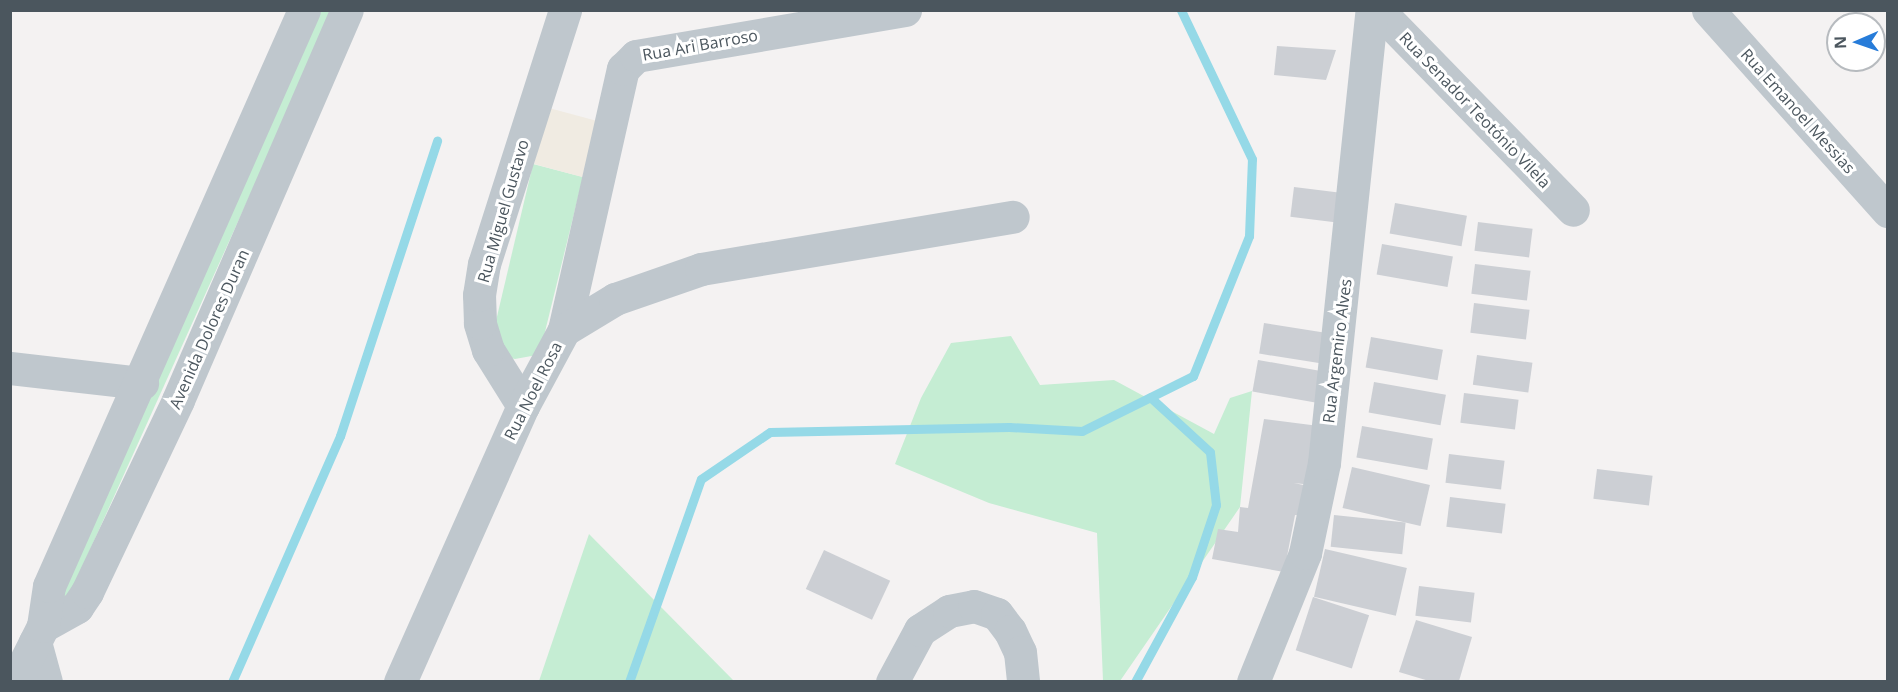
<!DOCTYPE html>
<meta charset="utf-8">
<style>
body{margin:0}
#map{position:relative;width:1898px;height:692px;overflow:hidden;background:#f4f2f2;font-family:"Open Sans",sans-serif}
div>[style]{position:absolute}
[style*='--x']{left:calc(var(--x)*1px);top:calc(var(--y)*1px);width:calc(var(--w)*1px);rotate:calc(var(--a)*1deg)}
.green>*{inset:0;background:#c5edd3}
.sand>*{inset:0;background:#f0ebe2;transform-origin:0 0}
.stream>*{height:9px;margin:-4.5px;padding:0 4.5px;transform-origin:4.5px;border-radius:4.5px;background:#95d9e7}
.building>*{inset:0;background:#cccfd4;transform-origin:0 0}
.minor>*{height:33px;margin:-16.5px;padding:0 16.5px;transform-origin:16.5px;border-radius:16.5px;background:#bfc7cd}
span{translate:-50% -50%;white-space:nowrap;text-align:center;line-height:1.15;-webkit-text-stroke:6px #fff;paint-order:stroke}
.street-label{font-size:16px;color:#4b565e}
.frame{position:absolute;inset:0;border:12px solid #4b565e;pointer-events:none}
.north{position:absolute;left:1826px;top:12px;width:60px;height:60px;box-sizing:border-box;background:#fff;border:2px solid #b7bbbf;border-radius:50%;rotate:268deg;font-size:16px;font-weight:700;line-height:24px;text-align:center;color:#4b565e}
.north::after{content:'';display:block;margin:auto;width:21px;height:27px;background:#277cd9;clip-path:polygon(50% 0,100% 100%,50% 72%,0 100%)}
</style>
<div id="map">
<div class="green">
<i style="clip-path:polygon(320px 11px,333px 11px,66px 603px,52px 597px)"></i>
<i style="clip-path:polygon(533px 164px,583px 177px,541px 348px,537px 355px,515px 359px,506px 357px,495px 325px)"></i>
<i style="clip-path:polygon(1011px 336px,1040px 385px,1114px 380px,1214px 434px,1230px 398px,1252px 391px,1240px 507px,1120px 681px,1103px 681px,1097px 533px,989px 503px,895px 464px,921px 398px,951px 343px)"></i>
<i style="clip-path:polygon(589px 534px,734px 681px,539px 681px)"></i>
</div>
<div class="sand">
<i style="left:549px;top:108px;width:50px;height:58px;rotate:15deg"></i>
</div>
<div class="stream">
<i style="--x:232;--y:682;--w:269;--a:-66.3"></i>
<i style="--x:340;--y:436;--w:311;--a:-71.8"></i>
<i style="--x:629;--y:682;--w:215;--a:-70.5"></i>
<i style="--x:701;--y:479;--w:83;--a:-34.3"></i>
<i style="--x:770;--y:432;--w:239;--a:-1.2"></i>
<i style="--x:1009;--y:427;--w:73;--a:3.1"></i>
<i style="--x:1082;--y:431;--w:124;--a:-26.4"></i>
<i style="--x:1193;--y:376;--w:151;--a:-68.2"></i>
<i style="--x:1249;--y:236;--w:77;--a:-87.8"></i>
<i style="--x:1252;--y:159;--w:165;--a:-115.5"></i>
<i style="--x:1135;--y:682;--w:119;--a:-61.5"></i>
<i style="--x:1192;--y:577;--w:76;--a:-71.6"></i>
<i style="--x:1216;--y:505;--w:53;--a:-96.5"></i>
<i style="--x:1210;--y:452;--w:81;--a:-137.5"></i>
</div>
<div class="building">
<i style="clip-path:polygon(1277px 46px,1336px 50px,1326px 80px,1274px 75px)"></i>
<i style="left:1294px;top:187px;width:55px;height:30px;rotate:7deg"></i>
<i style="left:1395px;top:203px;width:73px;height:31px;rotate:10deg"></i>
<i style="left:1478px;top:222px;width:55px;height:29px;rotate:7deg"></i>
<i style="left:1382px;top:244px;width:72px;height:31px;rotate:10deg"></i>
<i style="left:1475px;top:264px;width:56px;height:30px;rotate:7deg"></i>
<i style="left:1474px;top:303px;width:56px;height:30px;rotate:7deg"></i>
<i style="left:1264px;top:323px;width:70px;height:31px;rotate:9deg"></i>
<i style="left:1371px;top:337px;width:73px;height:31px;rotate:10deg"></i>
<i style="left:1477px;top:355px;width:56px;height:30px;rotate:8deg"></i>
<i style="left:1258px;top:360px;width:71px;height:32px;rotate:10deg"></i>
<i style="left:1374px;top:382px;width:73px;height:31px;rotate:10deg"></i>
<i style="left:1464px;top:393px;width:55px;height:30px;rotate:7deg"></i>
<i style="clip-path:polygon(1264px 419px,1319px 426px,1312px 485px,1294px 483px,1308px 486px,1304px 516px,1295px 515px,1284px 572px,1212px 559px,1218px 529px,1238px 532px,1240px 507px,1248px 508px)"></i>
<i style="left:1362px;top:426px;width:72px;height:32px;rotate:10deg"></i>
<i style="left:1449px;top:454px;width:56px;height:29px;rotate:7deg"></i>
<i style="left:1352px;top:467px;width:80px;height:42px;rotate:13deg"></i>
<i style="left:1597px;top:469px;width:56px;height:30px;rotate:7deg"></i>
<i style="left:1450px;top:497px;width:56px;height:30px;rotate:7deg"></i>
<i style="left:1334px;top:515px;width:72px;height:32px;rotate:6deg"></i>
<i style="left:1325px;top:549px;width:84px;height:49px;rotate:13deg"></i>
<i style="left:824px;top:550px;width:73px;height:43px;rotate:25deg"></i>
<i style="left:1419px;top:586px;width:56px;height:30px;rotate:7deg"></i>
<i style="left:1313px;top:597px;width:59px;height:56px;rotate:18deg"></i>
<i style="clip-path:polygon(1416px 620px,1472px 637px,1459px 681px,1429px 681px,1399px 672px)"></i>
</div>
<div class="minor">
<i style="--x:1378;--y:10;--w:279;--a:45.7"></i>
<i style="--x:1708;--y:10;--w:270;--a:48.2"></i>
<i style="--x:564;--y:330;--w:268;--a:-77.3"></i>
<i style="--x:623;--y:69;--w:18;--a:-45"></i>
<i style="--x:636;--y:56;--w:273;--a:-9.7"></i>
<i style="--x:10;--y:368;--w:133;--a:6.5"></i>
<i style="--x:523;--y:406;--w:66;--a:-122"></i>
<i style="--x:488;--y:350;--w:28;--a:-107"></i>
<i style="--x:480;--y:323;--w:28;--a:-92"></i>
<i style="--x:479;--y:295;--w:31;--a:-81"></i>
<i style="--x:484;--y:264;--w:267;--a:-72.3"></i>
<i style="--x:43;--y:626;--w:39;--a:-29"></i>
<i style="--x:77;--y:607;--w:18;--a:-56"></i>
<i style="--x:87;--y:592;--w:212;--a:-64.6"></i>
<i style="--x:178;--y:400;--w:425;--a:-66.6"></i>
<i style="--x:35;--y:642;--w:41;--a:74.6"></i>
<i style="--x:15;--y:682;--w:63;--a:-63.4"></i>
<i style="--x:43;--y:626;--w:40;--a:-81.5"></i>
<i style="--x:49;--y:586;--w:630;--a:-66.12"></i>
<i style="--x:400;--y:682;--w:302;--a:-66"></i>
<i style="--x:523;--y:406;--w:86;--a:-61.7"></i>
<i style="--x:564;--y:330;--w:60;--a:-31.3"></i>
<i style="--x:615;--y:299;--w:91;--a:-19.2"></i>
<i style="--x:701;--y:269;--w:316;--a:-9.5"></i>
<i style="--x:892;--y:682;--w:59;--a:-61.7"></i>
<i style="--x:920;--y:630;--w:35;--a:-33"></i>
<i style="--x:949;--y:611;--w:25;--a:-11"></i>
<i style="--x:974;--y:606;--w:24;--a:19"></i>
<i style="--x:997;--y:614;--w:21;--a:53"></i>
<i style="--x:1010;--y:631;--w:23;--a:65"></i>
<i style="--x:1020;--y:652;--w:30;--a:84"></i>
<i style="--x:1253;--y:682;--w:139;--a:-68"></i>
<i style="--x:1305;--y:553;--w:92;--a:-78.1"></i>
<i style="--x:1324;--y:463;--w:456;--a:-84"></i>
</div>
<div class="street-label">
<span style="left:700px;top:45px;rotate:-10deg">Rua Ari Barroso</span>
<span style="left:1475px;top:110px;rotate:46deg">Rua Senador Teotónio Vilela</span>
<span style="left:1798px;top:111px;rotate:48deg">Rua Emanoel Messias</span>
<span style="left:503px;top:211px;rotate:-74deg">Rua Miguel Gustavo</span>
<span style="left:209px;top:329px;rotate:-66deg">Avenida Dolores Duran</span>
<span style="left:1337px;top:351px;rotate:-83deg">Rua Argemiro Alves</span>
<span style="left:533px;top:391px;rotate:-63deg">Rua Noel Rosa</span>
</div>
<div class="frame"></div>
<div class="north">N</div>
</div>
